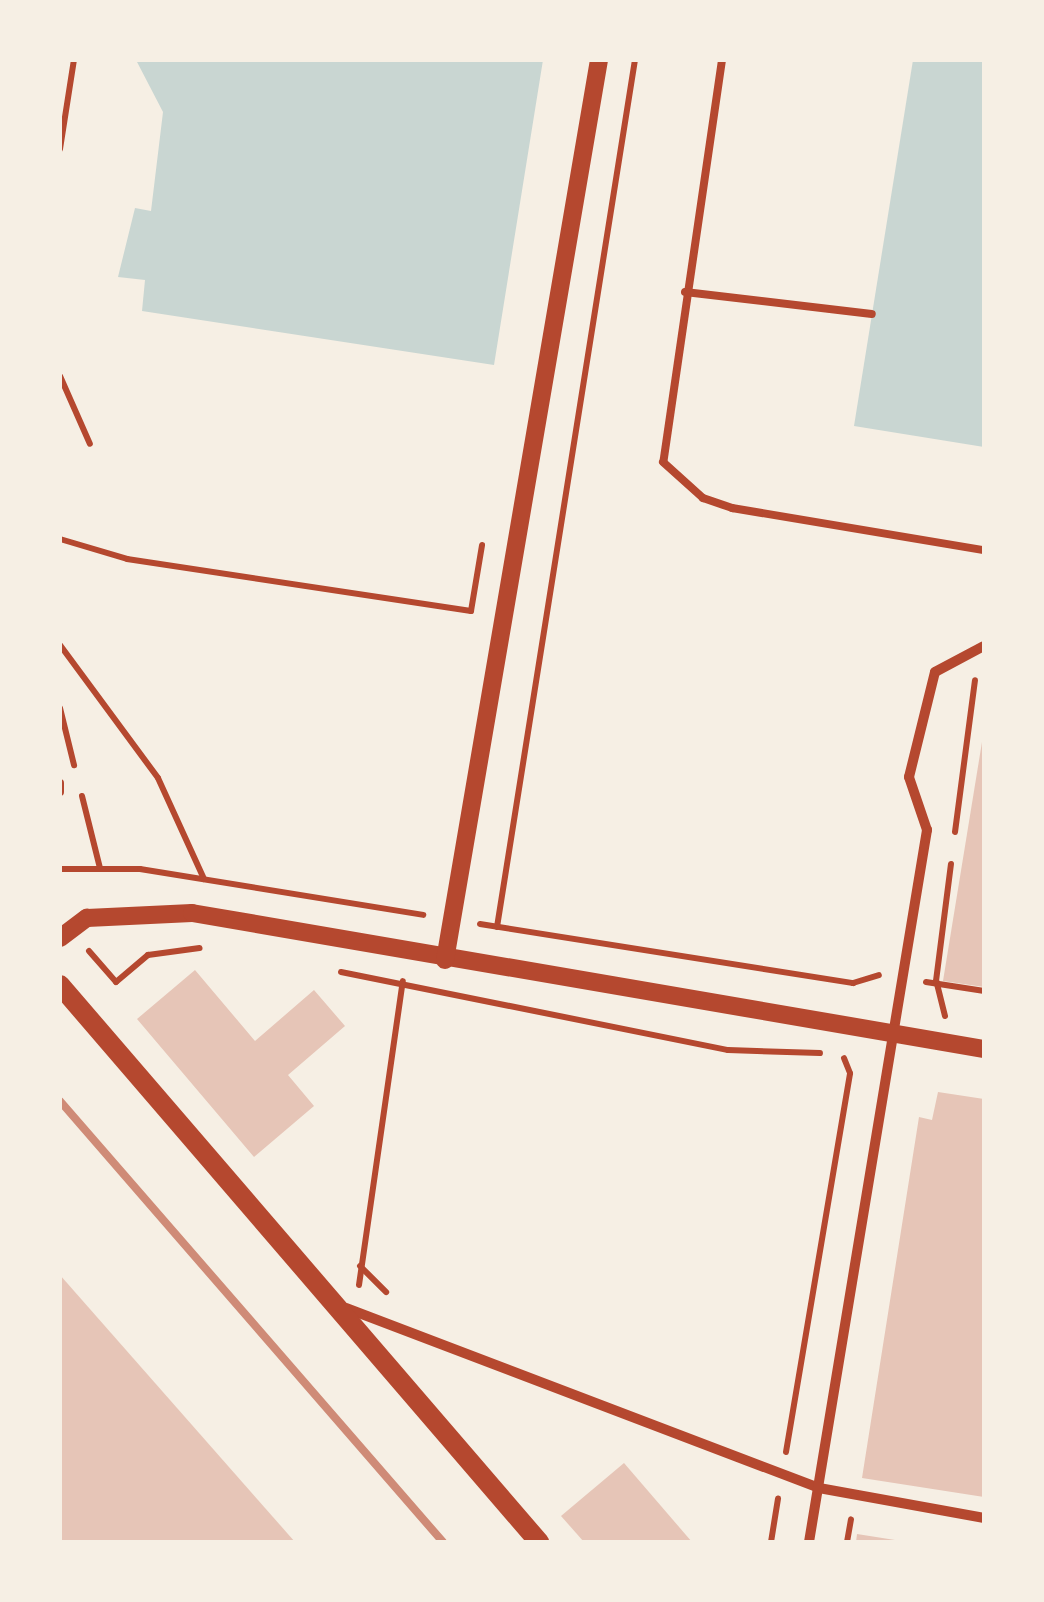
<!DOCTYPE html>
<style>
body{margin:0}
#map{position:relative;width:1044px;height:1602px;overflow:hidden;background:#f6efe4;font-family:Spectral,serif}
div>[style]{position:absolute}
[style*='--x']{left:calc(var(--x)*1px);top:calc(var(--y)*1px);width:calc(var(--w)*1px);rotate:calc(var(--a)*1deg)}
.water>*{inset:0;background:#c9d6d2}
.building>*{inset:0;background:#e6c5b7}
.path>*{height:6px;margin:-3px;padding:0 3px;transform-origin:3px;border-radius:3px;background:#b5482f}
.service>*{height:8px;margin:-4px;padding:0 4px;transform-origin:4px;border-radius:4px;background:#b5482f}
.minor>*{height:10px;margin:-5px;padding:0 5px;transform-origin:5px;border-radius:5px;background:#b5482f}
.tertiary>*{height:18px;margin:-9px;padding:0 9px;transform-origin:9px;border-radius:9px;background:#b5482f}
.secondary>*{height:20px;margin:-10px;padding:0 10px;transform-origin:10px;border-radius:10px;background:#b5482f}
.rail>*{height:8px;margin:-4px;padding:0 4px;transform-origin:4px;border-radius:4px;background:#cf8b77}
span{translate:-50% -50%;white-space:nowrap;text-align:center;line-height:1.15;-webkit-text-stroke:8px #f6efe4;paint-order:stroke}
.frame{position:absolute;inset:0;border:62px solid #f6efe4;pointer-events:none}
</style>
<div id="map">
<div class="water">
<i style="clip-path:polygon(136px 60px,543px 60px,494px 365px,142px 311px,145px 280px,118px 277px,135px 208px,151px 211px,163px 112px)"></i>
<i style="clip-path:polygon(913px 60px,984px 60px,984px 447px,854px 426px)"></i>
</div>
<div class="building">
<i style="clip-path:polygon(982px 742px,984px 742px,984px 987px,943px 981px)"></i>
<i style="clip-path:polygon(195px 970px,255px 1041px,314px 990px,345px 1026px,288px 1075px,314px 1106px,254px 1157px,137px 1019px)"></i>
<i style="clip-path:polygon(938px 1092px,984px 1099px,984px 1497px,862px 1478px,919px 1117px,932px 1120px)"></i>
<i style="clip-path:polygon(60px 1275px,295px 1542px,60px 1542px)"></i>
<i style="clip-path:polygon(624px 1463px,692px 1542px,584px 1542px,561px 1516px)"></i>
<i style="clip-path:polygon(857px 1534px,895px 1540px,895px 1542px,856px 1542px)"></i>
</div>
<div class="path">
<i style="--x:60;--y:149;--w:90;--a:-81.1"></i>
<i style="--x:60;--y:376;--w:74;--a:66.2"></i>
<i style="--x:60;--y:539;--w:70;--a:16.6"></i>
<i style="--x:127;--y:559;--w:348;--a:8.6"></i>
<i style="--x:471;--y:611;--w:67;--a:-80.5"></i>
<i style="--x:60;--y:645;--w:165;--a:53.6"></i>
<i style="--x:158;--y:778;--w:111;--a:65.5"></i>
<i style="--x:60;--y:708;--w:59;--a:76.2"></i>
<i style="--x:82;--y:796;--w:74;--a:76"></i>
<i style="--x:955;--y:832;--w:153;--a:-82.5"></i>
<i style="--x:60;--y:869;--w:80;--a:0"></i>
<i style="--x:140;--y:869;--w:287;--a:9.2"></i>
<i style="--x:480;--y:924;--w:378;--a:9"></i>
<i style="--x:853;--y:983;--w:27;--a:-17"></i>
<i style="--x:497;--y:927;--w:878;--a:-80.96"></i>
<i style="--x:89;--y:951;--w:41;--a:48.9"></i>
<i style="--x:116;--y:982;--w:42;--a:-40.2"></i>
<i style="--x:148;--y:955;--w:52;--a:-7.7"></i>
<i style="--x:341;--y:972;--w:395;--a:11.4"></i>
<i style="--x:728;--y:1050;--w:92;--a:1.9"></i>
<i style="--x:926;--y:982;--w:59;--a:8.8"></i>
<i style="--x:945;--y:1016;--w:36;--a:-104"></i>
<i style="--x:936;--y:981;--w:118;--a:-82.7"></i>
<i style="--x:360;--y:1266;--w:37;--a:45"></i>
<i style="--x:359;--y:1285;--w:307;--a:-81.8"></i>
<i style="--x:786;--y:1452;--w:384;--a:-80.4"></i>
<i style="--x:850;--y:1073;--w:16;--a:-112"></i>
<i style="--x:771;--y:1542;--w:44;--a:-80.8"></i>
<i style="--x:847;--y:1542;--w:23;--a:-80"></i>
</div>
<div class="service">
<i style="--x:722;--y:60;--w:406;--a:98.3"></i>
<i style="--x:663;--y:462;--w:54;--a:42"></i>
<i style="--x:703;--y:498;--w:31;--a:19"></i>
<i style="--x:732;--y:508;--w:255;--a:9.5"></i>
<i style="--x:685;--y:292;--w:188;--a:6.7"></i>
<i style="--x:60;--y:783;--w:9;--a:90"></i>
</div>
<div class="minor">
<i style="--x:346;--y:1308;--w:506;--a:20.83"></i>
<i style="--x:819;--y:1488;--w:168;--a:10.3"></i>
<i style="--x:809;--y:1542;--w:722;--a:-80.59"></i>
<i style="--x:927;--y:830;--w:56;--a:-108.8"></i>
<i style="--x:909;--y:777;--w:108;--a:-76.1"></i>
<i style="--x:935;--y:672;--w:55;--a:-28"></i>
</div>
<div class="tertiary">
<i style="--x:60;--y:938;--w:34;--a:-37"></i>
<i style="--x:87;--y:918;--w:105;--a:-2.7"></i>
<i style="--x:192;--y:913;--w:804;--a:9.74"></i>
<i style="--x:445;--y:960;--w:913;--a:-80.29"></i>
</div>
<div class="secondary">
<i style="--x:60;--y:985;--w:735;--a:49.31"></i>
</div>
<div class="rail">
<i style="--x:60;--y:1101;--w:584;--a:49.03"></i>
</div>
<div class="frame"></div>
</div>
